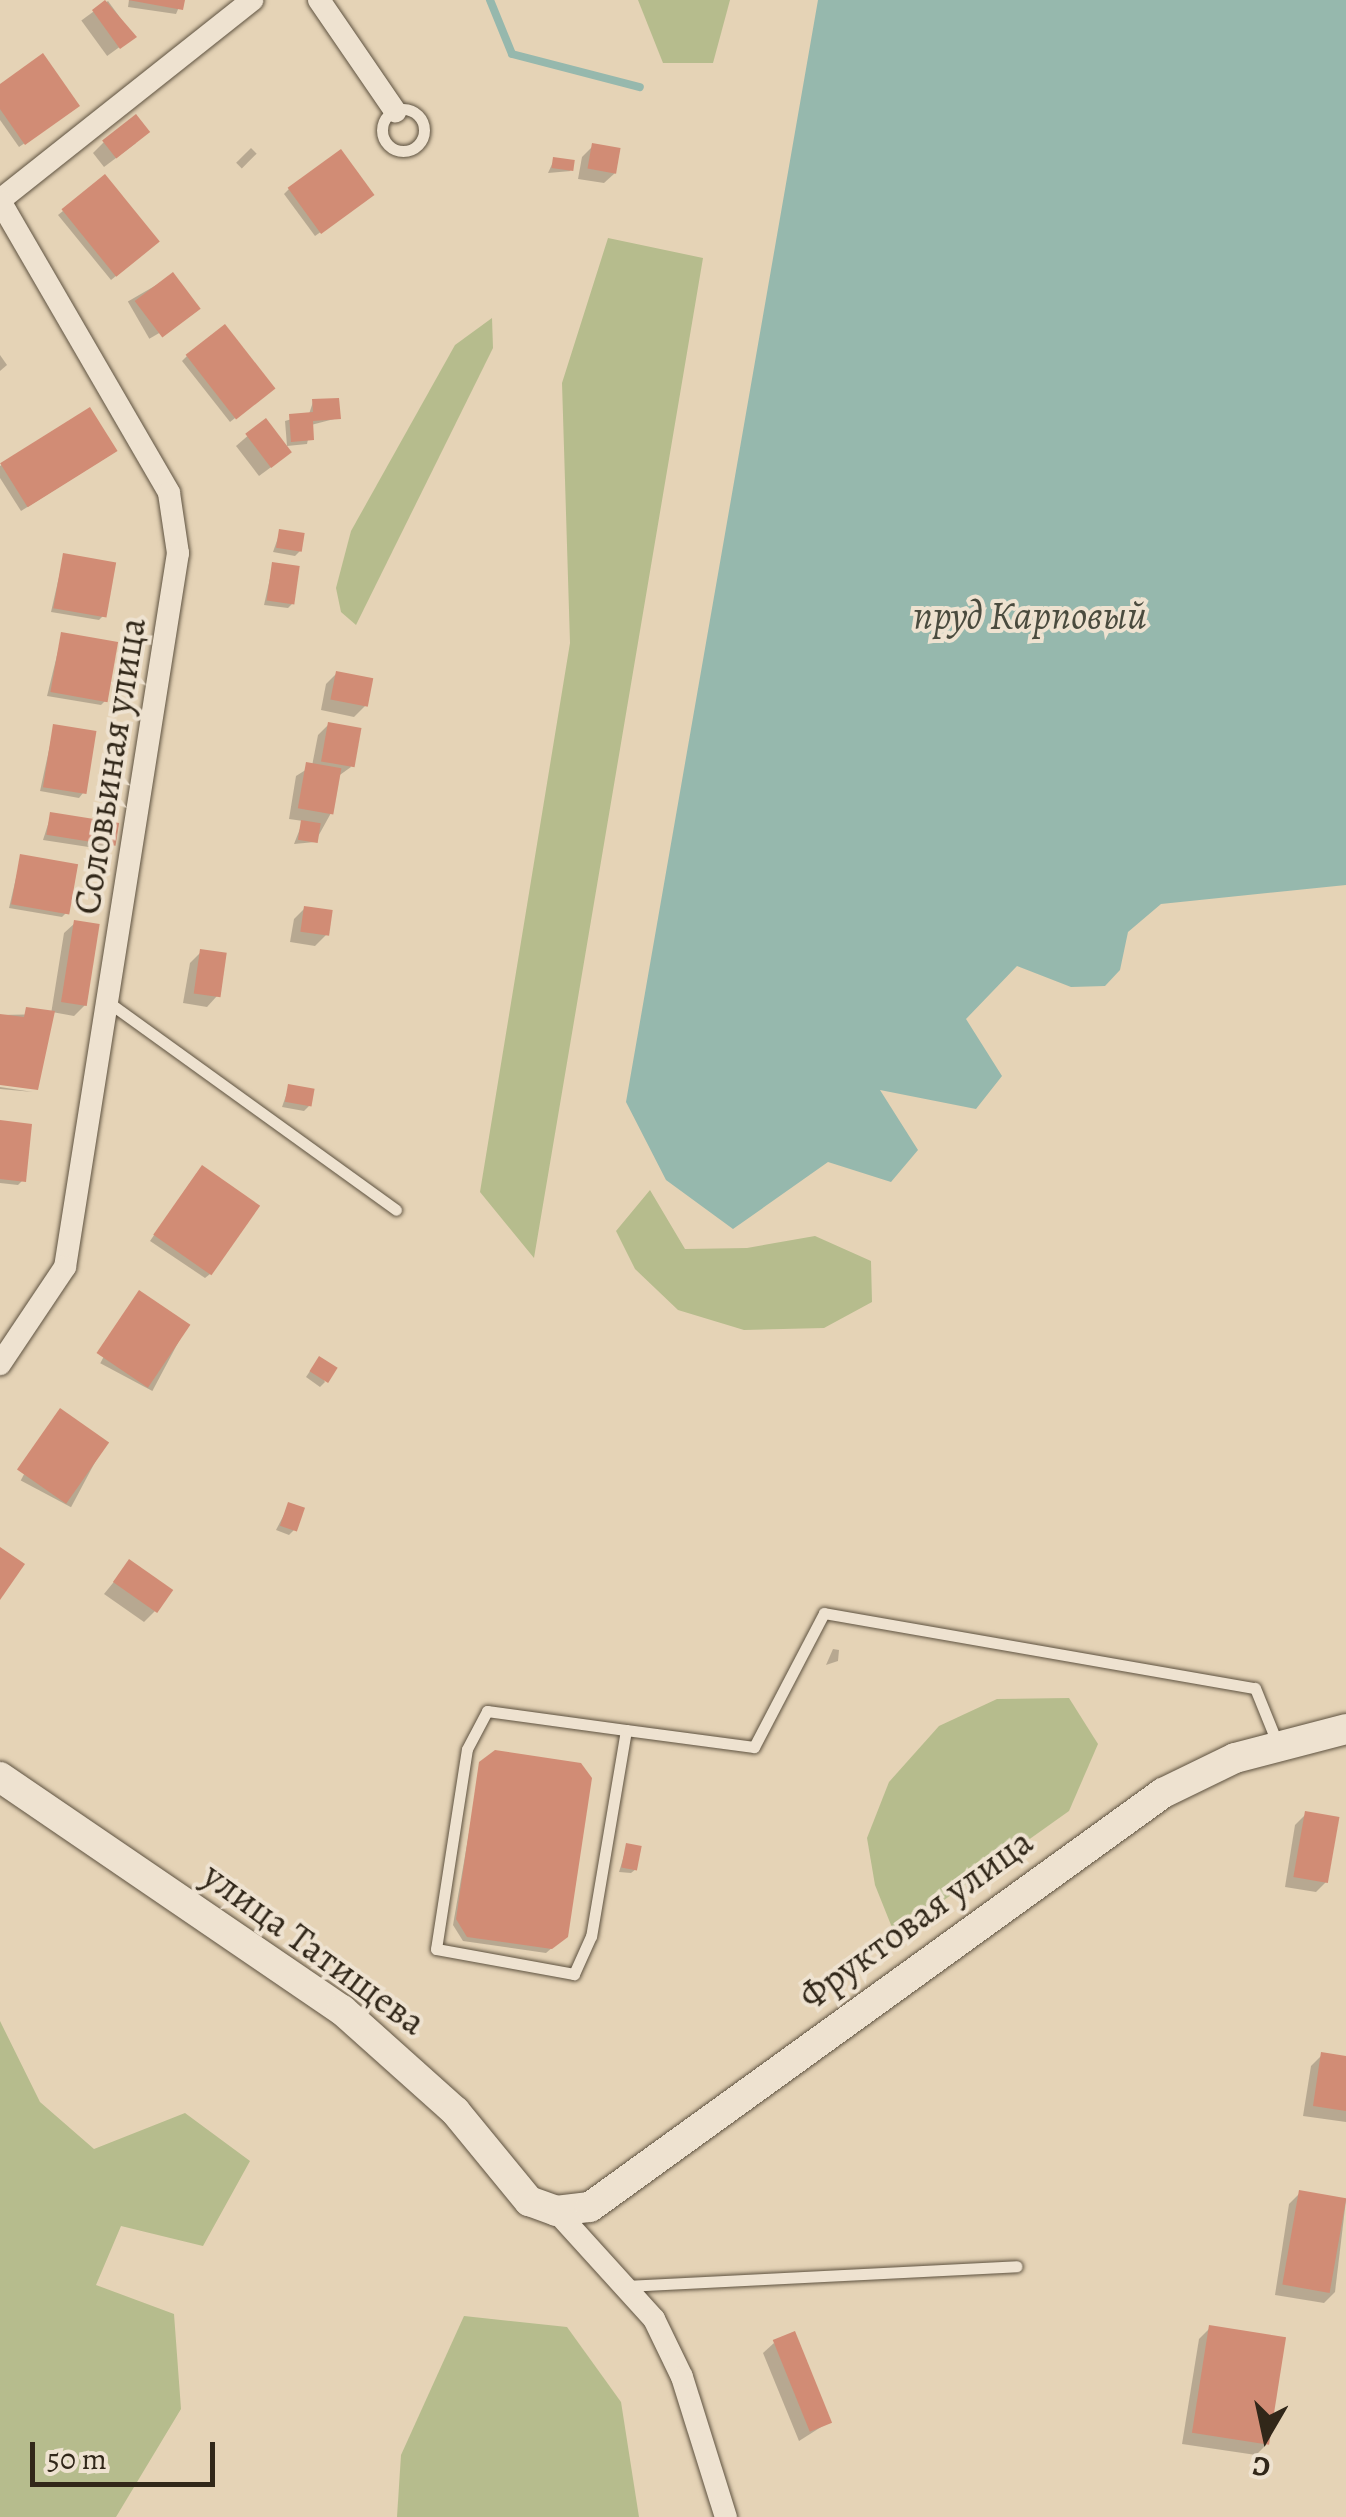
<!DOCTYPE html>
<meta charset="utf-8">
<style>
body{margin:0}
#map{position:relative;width:1346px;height:2517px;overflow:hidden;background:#e5d3b6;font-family:Alegreya,serif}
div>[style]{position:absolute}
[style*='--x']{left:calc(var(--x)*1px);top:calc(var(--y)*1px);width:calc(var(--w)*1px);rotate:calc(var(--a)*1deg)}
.green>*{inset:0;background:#b6bc8d}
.water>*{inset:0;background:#96b8ad}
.shadow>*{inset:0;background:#0003;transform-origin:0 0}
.stream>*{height:8px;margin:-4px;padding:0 4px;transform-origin:4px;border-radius:4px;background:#96b8ad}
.building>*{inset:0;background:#d18c75;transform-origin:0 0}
.roads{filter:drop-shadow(0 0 2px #5e5240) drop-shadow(0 0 2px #5e5240)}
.lane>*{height:11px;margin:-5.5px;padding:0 5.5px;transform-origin:5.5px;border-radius:5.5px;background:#eee2d0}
.lane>.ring{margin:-5.5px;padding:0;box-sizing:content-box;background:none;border:11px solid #eee2d0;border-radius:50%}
.street>*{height:22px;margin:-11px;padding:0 11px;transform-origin:11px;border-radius:11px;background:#eee2d0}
.secondary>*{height:30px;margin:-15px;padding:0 15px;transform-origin:15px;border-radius:15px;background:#eee2d0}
span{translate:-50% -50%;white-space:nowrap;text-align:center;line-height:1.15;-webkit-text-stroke:8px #eee2d0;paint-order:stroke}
.street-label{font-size:38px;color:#312719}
.water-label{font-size:40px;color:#4a4b3e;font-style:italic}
.north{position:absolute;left:1216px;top:2387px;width:100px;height:100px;-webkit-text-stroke:8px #eee2d0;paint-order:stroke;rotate:189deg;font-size:28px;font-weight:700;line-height:40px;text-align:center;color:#312719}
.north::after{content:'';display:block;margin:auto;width:35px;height:45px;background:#312719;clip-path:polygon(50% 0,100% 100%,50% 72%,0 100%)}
.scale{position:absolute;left:30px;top:2442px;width:185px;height:45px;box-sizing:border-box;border:5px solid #312719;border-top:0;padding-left:12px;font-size:30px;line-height:35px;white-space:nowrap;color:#312719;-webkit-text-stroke:8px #eee2d0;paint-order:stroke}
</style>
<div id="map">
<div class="green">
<i style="clip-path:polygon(638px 0,730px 0,713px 63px,663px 63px)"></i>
<i style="clip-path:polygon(608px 238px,703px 258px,534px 1258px,480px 1192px,570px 643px,562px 383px)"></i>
<i style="clip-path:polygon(492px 318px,493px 348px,356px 625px,341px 612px,336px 588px,351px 531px,455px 345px)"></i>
<i style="clip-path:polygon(650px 1190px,685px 1249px,747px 1248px,815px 1236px,871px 1261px,872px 1302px,824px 1328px,744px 1330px,678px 1310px,635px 1269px,616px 1231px)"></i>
<i style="clip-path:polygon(1069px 1698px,1098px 1744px,1069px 1811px,895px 1935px,875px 1885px,867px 1838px,889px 1782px,939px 1726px,997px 1699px)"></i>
<i style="clip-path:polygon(0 2021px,40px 2102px,94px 2149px,185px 2113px,250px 2161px,203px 2246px,121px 2226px,96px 2285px,174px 2314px,181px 2409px,116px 2517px,0 2517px)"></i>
<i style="clip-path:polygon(464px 2316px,567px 2327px,621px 2402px,639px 2517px,397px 2517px,401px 2455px)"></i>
</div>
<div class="water">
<i style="clip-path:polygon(818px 0,1346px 0,1346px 885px,1161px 904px,1128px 932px,1120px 970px,1105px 986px,1071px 987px,1017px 966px,966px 1019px,1002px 1076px,976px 1109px,880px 1090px,918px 1150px,891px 1182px,828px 1162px,733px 1229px,666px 1180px,626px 1102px)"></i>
</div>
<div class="shadow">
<i style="clip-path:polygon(129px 0,182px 0,176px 14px,128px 7px)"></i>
<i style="left:108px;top:1px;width:44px;height:33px;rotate:54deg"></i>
<i style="clip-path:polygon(0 87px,73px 110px,19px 147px,0 120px)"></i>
<i style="clip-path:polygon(104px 142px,136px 143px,104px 167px,93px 153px)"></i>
<i style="clip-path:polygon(593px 146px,615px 173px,604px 183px,578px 179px,582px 157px)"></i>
<i style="left:251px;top:148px;width:8px;height:21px;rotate:45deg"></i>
<i style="clip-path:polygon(554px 160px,571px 171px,548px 173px)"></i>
<i style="clip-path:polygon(289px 189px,366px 200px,315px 236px,284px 194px)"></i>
<i style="clip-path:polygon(63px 211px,152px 247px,111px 280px,58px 215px)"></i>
<i style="left:172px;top:276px;width:43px;height:51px;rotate:60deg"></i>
<i style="clip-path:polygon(0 355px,7px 365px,0 371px)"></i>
<i style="clip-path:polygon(187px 356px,267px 393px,230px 422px,182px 361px)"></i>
<i style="clip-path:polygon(313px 402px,338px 418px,311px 425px,307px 444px,287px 446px,285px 421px,309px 414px)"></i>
<i style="clip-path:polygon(89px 410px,110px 455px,21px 511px,0 478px,0 466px)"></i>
<i style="clip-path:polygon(265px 421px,278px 462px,259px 476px,236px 446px)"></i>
<i style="clip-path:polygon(280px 532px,300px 551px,295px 556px,273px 552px)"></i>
<i style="clip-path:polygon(64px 555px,104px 615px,99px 620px,51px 612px)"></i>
<i style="clip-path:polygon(273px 565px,293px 603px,288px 608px,264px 605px)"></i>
<i style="clip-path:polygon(62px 635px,106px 700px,101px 705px,47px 696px)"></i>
<i style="clip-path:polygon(337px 673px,365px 706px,354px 717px,321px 710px,326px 684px)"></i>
<i style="clip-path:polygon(329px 724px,351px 767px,337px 777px,331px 813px,315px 842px,294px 844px,303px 821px,289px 819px,296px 776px,312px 766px,318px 735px)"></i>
<i style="clip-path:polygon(54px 727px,83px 793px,79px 798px,40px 791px)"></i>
<i style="clip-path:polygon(51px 815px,113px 846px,108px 850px,43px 840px)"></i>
<i style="clip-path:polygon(21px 857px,67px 912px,62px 917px,9px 908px)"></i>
<i style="clip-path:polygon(305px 908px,326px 935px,315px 946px,290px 942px,294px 919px)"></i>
<i style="clip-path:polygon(75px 923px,98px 926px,85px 1005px,74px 1016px,52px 1012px,36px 1088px,0 1082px,0 1015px,51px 1014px,64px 933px)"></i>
<i style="clip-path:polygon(201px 952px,217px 996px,207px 1007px,183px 1003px,190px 963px)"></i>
<i style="clip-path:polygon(0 1087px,33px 1092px,0 1089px)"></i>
<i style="clip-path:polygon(289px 1087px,309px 1106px,304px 1111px,282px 1107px)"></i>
<i style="clip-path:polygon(0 1122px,23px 1180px,18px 1185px,0 1183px)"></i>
<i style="clip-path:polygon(197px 1173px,210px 1274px,205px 1278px,150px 1241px)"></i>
<i style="left:135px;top:1298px;width:59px;height:74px;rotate:28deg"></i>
<i style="clip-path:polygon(315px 1364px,325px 1382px,320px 1387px,306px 1377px)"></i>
<i style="left:55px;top:1416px;width:57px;height:73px;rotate:28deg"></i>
<i style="clip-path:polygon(289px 1505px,294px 1530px,289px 1535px,276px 1530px)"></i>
<i style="clip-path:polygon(130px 1562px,155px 1611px,144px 1622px,104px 1594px)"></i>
<i style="clip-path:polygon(833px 1649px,839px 1650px,838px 1661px,826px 1665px)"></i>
<i style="clip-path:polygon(481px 1764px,560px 1941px,546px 1953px,463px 1941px,453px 1925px)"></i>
<i style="clip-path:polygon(1306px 1814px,1327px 1881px,1316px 1892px,1285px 1887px,1295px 1825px)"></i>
<i style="clip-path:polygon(627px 1846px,636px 1869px,631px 1873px,619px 1872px)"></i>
<i style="clip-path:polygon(1322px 2055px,1346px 2058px,1346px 2122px,1303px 2116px,1311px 2066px)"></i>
<i style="clip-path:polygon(1300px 2193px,1346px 2200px,1335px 2292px,1324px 2303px,1275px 2295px,1289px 2204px)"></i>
<i style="clip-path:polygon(1210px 2328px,1267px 2444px,1256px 2455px,1182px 2444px,1199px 2339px)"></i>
<i style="clip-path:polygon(774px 2343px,829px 2422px,799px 2441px,763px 2353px)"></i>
</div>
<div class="stream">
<i style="--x:490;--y:0;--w:58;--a:67.8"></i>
<i style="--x:512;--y:54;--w:132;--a:14.5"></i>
</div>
<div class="building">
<i style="clip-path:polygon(105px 0,137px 37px,120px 49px,92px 10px)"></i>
<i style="clip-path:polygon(128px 0,185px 0,183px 10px)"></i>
<i style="clip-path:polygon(43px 53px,80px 106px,25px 145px,0 109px,0 84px)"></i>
<i style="left:136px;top:114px;width:23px;height:43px;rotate:52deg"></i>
<i style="left:592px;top:143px;width:29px;height:26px;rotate:10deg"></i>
<i style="left:341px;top:149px;width:57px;height:66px;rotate:54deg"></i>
<i style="left:553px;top:157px;width:22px;height:11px;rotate:8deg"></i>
<i style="left:105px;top:174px;width:87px;height:56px;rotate:51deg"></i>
<i style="left:173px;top:272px;width:46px;height:48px;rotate:53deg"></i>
<i style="left:225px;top:324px;width:82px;height:50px;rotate:52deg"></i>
<i style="clip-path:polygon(339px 398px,341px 419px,313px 421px,314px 440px,291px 442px,289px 414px,313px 412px,312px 399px)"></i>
<i style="left:90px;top:407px;width:52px;height:106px;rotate:58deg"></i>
<i style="left:266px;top:418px;width:43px;height:26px;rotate:53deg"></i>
<i style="left:279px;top:529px;width:26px;height:19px;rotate:9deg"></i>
<i style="left:63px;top:553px;width:54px;height:56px;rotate:10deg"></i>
<i style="left:272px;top:562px;width:28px;height:39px;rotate:8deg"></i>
<i style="left:61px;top:632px;width:58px;height:61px;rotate:10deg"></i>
<i style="left:336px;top:671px;width:38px;height:29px;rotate:11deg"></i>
<i style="left:328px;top:722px;width:34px;height:40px;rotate:10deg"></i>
<i style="left:53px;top:724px;width:44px;height:64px;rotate:9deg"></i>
<i style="left:306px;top:762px;width:36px;height:47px;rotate:10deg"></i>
<i style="left:50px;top:812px;width:70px;height:23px;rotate:9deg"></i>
<i style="left:301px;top:820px;width:20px;height:20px;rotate:9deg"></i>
<i style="left:20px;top:854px;width:59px;height:51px;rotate:10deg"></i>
<i style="left:304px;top:906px;width:29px;height:26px;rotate:8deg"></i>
<i style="left:74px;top:920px;width:26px;height:83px;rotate:9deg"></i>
<i style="left:200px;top:949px;width:27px;height:45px;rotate:8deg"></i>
<i style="clip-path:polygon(26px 1007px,55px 1011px,38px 1090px,0 1085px,0 1014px,24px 1017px)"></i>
<i style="left:288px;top:1084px;width:27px;height:18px;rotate:10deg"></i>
<i style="clip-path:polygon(0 1120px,32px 1124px,26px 1182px,0 1179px)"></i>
<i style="left:202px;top:1165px;width:71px;height:85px;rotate:35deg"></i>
<i style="left:139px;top:1290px;width:62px;height:76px;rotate:34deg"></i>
<i style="left:319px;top:1356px;width:22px;height:18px;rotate:32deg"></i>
<i style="left:60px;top:1408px;width:60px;height:75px;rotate:35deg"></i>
<i style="left:288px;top:1502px;width:18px;height:25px;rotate:19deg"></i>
<i style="clip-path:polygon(0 1547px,25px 1564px,0 1600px)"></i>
<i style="left:129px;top:1559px;width:54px;height:28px;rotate:35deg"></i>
<i style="clip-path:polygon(495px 1750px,581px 1763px,592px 1778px,568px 1937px,552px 1949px,467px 1937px,456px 1919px,479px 1762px)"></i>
<i style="left:1305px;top:1811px;width:35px;height:67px;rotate:10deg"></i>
<i style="left:626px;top:1843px;width:16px;height:25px;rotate:11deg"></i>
<i style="clip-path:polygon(1321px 2052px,1346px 2056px,1346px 2111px,1313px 2106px)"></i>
<i style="left:1299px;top:2190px;width:48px;height:96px;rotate:10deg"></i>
<i style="left:1209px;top:2325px;width:78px;height:109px;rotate:9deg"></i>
<i style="left:795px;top:2331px;width:99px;height:24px;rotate:68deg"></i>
</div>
<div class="roads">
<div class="lane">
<i class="ring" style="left:382px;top:109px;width:31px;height:31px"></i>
<i style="--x:108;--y:1002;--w:355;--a:35.8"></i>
<i style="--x:626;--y:1730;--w:209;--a:99.6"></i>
<i style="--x:591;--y:1936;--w:42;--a:114.1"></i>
<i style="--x:574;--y:1974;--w:140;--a:-169.7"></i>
<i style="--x:436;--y:1949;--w:202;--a:-81.2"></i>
<i style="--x:467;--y:1749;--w:43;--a:-62.2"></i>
<i style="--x:487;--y:1711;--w:140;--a:7.8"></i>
<i style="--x:626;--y:1730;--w:129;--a:7.6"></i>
<i style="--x:754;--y:1747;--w:151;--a:-62.4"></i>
<i style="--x:824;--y:1613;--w:437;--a:9.9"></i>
<i style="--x:1255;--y:1688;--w:61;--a:68"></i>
<i style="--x:626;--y:2286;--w:391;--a:-2.9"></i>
</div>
<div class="street">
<i style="--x:319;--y:0;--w:135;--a:55.6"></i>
<i style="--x:0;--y:200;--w:322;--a:-38.4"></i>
<i style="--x:0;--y:201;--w:337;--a:59.9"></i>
<i style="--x:169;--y:493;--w:61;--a:81.5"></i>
<i style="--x:178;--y:553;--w:723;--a:98.99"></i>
<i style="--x:65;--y:1267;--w:117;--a:123.8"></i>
<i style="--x:556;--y:2211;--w:146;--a:47.8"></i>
<i style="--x:654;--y:2319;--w:64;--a:64.2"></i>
<i style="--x:682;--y:2377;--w:147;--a:72.6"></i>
</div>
<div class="secondary">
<i style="--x:0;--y:1777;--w:414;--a:34.3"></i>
<i style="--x:342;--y:2010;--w:152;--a:41.8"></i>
<i style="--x:455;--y:2111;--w:117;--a:50.6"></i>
<i style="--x:529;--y:2201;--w:29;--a:20"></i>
<i style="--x:556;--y:2211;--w:34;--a:-7"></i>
<i style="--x:590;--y:2207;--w:707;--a:-35.85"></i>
<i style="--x:1163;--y:1793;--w:80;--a:-25.9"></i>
<i style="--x:1235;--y:1758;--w:115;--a:-14.6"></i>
</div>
</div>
<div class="street-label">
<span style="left:110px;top:766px;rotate:-81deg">Соловьиная улица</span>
<span style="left:916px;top:1919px;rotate:-36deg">Фруктовая улица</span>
<span style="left:314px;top:1949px;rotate:36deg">улица Татищева</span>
</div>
<div class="water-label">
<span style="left:1030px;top:616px">пруд Карповый</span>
</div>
<div class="north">С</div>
<div class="scale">50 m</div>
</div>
